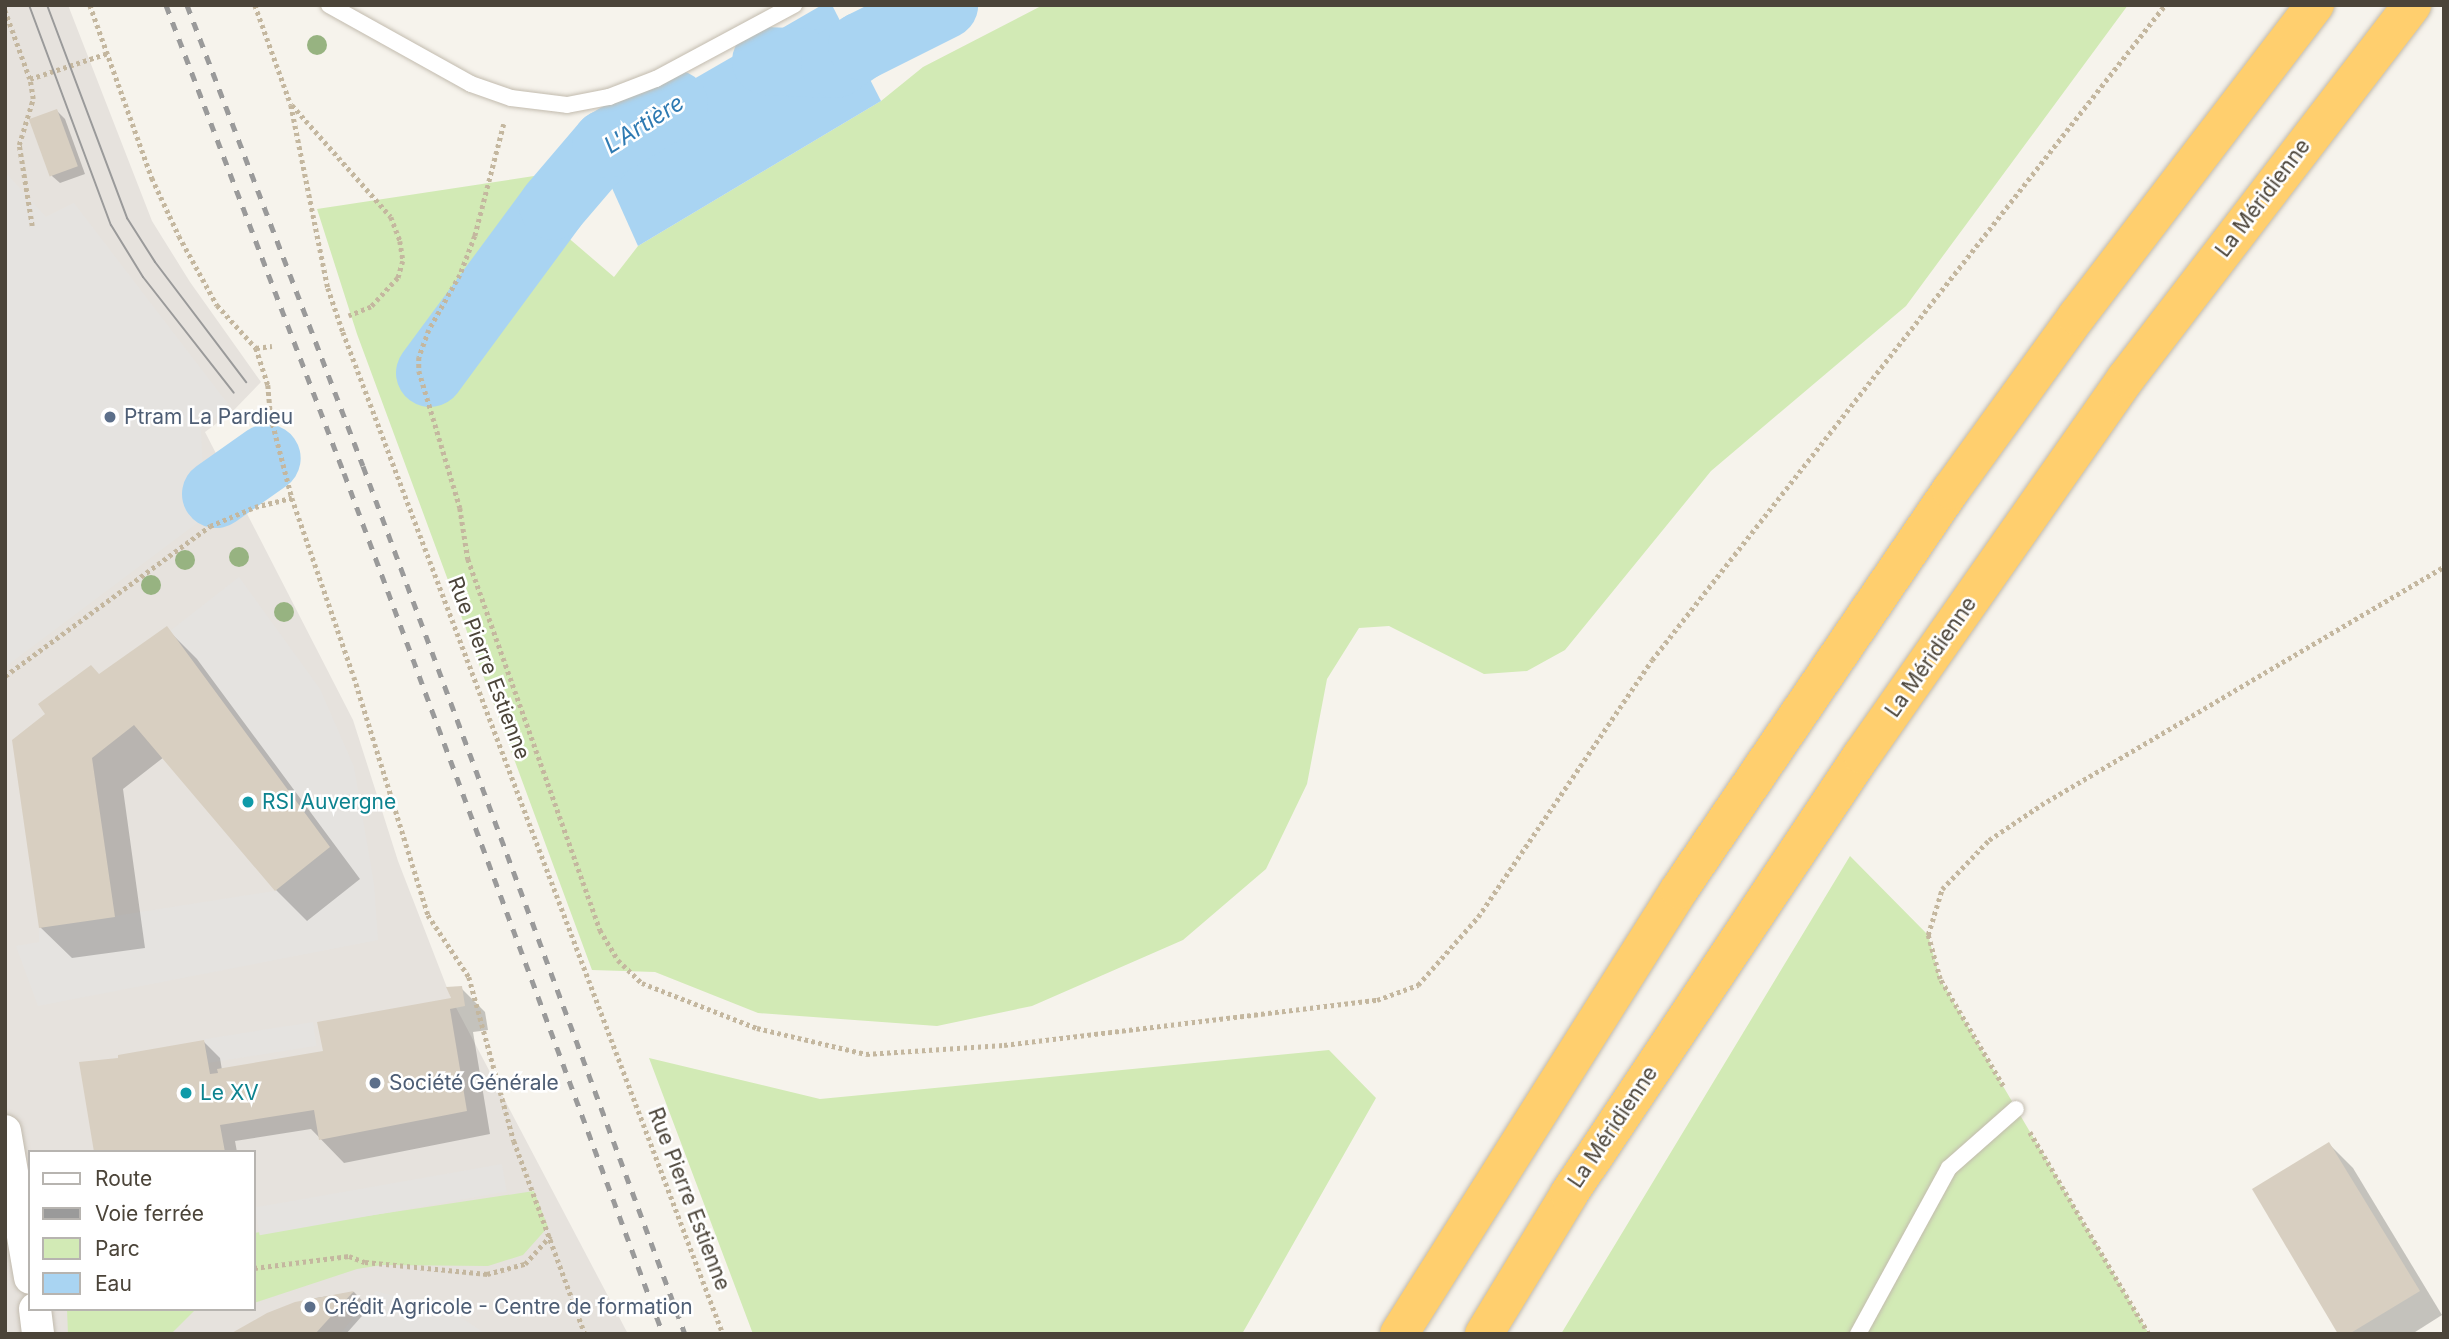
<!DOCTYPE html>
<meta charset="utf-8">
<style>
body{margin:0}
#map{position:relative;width:2449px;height:1339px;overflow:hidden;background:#f6f3ec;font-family:Inter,sans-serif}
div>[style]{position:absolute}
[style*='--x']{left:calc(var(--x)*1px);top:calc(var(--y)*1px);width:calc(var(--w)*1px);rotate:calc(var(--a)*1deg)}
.industrial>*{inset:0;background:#e6e2dd}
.green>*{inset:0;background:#d2eab5}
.parking>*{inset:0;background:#e5e3e0;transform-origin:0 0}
.water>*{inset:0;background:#a9d4f2}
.shadow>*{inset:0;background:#0003}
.river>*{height:68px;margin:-34px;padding:0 34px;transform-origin:34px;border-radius:34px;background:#a9d4f2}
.building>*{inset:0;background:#d8cfc1;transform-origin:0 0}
.path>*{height:4.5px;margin-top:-2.25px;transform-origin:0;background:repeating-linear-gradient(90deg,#c4b79f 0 3.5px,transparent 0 7px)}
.roads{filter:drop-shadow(0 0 2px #c2bbae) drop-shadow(0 0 2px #c2bbae)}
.service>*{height:16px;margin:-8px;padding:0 8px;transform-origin:8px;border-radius:8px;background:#fff}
.minor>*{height:32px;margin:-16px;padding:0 16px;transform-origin:16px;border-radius:16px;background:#fff}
.motorway>*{height:38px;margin:-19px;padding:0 19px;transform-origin:19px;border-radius:19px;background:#ffcf6e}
.tram>*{height:2px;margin:-1px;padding:0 1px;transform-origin:1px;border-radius:1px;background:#9a9a9a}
.rail>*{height:5px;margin-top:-2.5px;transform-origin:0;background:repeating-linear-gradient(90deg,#9a9a9a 0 9px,transparent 0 18px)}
.trees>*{width:20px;height:20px;margin:-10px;border-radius:50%;background:#97b381}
.dots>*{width:19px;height:19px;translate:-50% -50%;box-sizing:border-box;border:4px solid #fff;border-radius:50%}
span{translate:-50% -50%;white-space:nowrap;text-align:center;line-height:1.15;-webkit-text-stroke:5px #fff;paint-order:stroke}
.street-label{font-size:21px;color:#4b4439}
.service-label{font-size:21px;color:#4e5e75}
.left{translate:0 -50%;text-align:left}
.culture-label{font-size:21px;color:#0d838f}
.water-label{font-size:23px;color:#2e7ab2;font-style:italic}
.frame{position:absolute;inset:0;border:7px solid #4b4439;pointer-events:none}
.legend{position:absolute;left:28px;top:1150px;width:228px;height:161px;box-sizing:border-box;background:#fff;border:2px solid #b7b4b0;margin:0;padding:9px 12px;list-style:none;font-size:21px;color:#4b4439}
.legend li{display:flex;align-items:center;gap:14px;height:35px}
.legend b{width:35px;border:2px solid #b7b4b0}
</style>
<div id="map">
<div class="industrial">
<i style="clip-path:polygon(evenodd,5px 5px,68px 5px,152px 221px,190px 282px,261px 382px,233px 411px,205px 432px,353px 720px,398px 861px,451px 998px,628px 1334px,5px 1334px,5px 5px,30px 1152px,254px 1152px,254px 1309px,30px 1309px,30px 1152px)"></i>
</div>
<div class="green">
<i style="clip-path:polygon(1043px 5px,2128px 5px,1906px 306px,1711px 471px,1565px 650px,1527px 671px,1484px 674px,1389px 626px,1359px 628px,1327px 679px,1307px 784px,1266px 869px,1183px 940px,1032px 1006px,937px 1026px,758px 1013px,655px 972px,592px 970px,357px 334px,317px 209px,534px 176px,558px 229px,614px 277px,638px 246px,881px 101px,923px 67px)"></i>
<i style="clip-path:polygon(1850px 856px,1928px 935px,1940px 979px,2149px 1334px,1561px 1334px)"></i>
<i style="clip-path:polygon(1329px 1050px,1376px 1098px,1242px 1334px,753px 1334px,649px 1058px,820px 1099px)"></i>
<i style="clip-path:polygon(534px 1191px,548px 1227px,523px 1255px,488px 1266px,382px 1265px,357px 1269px,254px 1303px,254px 1233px)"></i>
<i style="clip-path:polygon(67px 1309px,196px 1309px,171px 1334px,68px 1334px)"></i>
</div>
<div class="parking">
<i style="clip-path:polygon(5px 172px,46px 217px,74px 203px,228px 404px,201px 430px,205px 517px,5px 667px)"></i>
<i style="clip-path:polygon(239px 577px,320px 689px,354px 767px,374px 884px,378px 940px,38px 1006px,16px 946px,39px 942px,39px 928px,274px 891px,330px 847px,170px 631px)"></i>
<i style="left:313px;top:1022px;width:24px;height:110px;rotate:81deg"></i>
<i style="left:502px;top:1164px;width:28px;height:251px;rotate:80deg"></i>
<i style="clip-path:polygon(376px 1291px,454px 1313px,486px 1334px,340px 1334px)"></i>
</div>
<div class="water">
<i style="clip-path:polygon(822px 5px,832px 5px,881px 101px,638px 246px,590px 139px)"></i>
</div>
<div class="shadow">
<i style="clip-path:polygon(57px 111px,65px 119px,85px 174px,60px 183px,52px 176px)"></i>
<i style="clip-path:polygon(166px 628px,197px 659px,360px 879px,307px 921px,276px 890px,164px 757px,123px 789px,145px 948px,72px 958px,40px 927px,100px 676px)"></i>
<i style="clip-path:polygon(461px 988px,485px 1012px,488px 1030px,473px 1032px,490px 1134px,344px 1163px,311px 1129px,235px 1141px,237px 1152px,96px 1152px,121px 1059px,204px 1042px,220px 1058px,222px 1070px,325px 1052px,453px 1000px)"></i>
<i style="clip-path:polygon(2329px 1144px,2353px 1168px,2442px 1315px,2412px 1334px,2340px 1334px)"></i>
<i style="clip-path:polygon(354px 1292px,369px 1308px,346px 1334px,233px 1334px,268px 1314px,316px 1298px)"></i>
</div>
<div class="river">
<i style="--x:766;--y:61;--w:69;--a:2.5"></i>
<i style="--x:835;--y:64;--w:32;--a:-34"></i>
<i style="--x:862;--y:46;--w:92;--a:-26.6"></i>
<i style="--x:430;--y:373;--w:207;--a:-53.6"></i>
<i style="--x:553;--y:206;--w:82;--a:-49.5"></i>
<i style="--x:606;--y:144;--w:79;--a:-30.5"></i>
<i style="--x:216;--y:494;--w:62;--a:-35.2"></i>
</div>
<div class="building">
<i style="left:57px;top:109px;width:61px;height:30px;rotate:70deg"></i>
<i style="clip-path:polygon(167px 626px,330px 847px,275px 891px,134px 725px,92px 758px,115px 917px,39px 928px,12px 740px,45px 714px,38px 704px,91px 665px,99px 674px)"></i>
<i style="clip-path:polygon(462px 986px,465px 1006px,450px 1009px,467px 1111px,319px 1140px,314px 1110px,220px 1125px,225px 1152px,94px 1152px,79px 1062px,118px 1058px,118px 1055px,204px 1040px,210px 1074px,218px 1073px,217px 1069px,323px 1051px,317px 1022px,451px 998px,446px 987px)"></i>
<i style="clip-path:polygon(2329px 1142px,2420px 1291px,2349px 1334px,2338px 1334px,2252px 1189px)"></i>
<i style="clip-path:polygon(354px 1291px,315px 1334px,230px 1334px,267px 1313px,295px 1302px)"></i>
</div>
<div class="path">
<i style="--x:90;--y:5;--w:184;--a:70.3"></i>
<i style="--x:152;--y:178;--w:64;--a:65"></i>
<i style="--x:179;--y:236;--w:79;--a:61.2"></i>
<i style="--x:217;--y:305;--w:58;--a:47.8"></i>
<i style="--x:256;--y:348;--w:39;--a:72"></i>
<i style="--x:268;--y:385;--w:32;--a:85"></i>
<i style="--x:271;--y:417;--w:84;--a:75.5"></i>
<i style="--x:292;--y:498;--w:189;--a:70.9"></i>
<i style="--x:354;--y:677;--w:249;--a:72.7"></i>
<i style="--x:428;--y:915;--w:74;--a:56.5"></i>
<i style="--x:469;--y:977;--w:170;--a:74.7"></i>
<i style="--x:514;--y:1141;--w:206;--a:69.8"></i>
<i style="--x:255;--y:5;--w:106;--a:70.2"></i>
<i style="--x:291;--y:105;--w:187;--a:78.6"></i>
<i style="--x:328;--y:288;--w:46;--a:71.2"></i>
<i style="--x:343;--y:332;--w:1072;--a:69.23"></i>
<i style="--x:5;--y:10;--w:73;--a:70.1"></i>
<i style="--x:292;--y:105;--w:149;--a:48.5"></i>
<i style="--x:391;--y:217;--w:26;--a:69"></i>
<i style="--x:400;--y:241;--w:20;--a:81"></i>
<i style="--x:403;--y:261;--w:18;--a:106"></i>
<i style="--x:398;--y:278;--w:40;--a:133"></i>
<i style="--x:371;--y:307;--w:24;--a:158"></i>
<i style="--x:504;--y:124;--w:116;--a:104.5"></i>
<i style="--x:475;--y:236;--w:42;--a:111"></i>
<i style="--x:460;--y:275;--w:63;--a:119.4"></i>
<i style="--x:429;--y:330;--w:29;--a:110"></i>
<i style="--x:419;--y:357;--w:14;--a:90"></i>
<i style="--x:419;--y:371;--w:143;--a:73.3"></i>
<i style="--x:460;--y:508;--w:52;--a:81.1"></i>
<i style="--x:468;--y:559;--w:394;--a:70.4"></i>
<i style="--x:600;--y:930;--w:35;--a:59"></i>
<i style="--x:618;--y:960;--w:33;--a:44"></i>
<i style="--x:642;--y:983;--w:123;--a:21.4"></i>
<i style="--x:757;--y:1028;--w:112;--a:13.4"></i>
<i style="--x:866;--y:1054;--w:138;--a:-3.7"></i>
<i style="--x:1004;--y:1045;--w:376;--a:-6.9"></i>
<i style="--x:1377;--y:1000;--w:44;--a:-20.1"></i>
<i style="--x:1418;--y:985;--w:91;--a:-48.6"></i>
<i style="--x:1478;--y:917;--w:310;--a:-55.9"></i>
<i style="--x:1652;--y:660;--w:832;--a:-51.93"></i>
<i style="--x:32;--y:226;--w:82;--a:-99.1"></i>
<i style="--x:19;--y:145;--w:48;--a:-73.1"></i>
<i style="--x:33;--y:99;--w:20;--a:-99"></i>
<i style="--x:30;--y:79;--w:82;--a:-18.4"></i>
<i style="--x:256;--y:348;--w:16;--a:-7"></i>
<i style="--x:5;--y:676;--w:254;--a:-36.2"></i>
<i style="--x:210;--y:526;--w:49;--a:-22.9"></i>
<i style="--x:255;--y:507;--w:38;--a:-14"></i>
<i style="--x:2003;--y:1086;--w:124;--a:-120.5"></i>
<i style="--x:1940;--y:979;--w:46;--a:-105.3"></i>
<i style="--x:1928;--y:935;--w:48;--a:-73.1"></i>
<i style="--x:1942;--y:889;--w:68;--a:-46.2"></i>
<i style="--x:1989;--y:840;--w:63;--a:-33.9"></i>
<i style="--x:2041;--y:805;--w:468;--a:-30.6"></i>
<i style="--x:2030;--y:1132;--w:234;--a:59.5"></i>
<i style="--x:254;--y:1268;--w:96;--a:-7.2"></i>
<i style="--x:349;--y:1256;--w:17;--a:21"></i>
<i style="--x:365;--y:1262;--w:123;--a:5.6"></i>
<i style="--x:487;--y:1274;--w:39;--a:-15"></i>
<i style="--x:525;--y:1264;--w:38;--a:-48"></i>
</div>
<div class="roads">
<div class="service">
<i style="--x:329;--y:5;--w:162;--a:29.1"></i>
<i style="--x:471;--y:84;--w:42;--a:19.3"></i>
<i style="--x:511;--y:98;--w:56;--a:7.1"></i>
<i style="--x:567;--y:105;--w:43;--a:-10.8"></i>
<i style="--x:609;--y:97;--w:50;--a:-21"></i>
<i style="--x:656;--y:79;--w:157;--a:-28.2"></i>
<i style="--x:1858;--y:1334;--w:189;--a:-61.3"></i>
<i style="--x:1949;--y:1168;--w:89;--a:-41.4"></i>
</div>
<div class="minor">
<i style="--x:5;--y:1131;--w:149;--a:80.3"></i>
<i style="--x:35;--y:1309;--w:25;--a:83"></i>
</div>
<div class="motorway">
<i style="--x:1399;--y:1334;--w:525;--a:-57.76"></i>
<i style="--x:1679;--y:890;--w:484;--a:-55.8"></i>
<i style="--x:1951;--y:490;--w:215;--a:-54.1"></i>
<i style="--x:2077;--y:316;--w:392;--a:-52.6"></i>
<i style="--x:1484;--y:1334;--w:164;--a:-58.7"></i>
<i style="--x:1569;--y:1194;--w:528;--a:-56.28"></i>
<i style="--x:1862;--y:755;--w:460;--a:-55"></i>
<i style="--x:2126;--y:378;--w:470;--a:-52.5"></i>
</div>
</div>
<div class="tram">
<i style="--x:29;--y:5;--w:235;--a:69.6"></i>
<i style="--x:111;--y:225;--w:61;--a:58.4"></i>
<i style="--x:143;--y:277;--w:147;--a:51.9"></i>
<i style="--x:47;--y:5;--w:228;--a:69.4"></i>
<i style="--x:127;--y:218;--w:52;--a:57.5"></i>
<i style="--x:155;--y:262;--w:151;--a:52.8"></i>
</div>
<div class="rail">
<i style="--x:166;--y:5;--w:501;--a:69.18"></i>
<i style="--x:344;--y:473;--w:918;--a:69.67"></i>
<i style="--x:187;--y:5;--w:493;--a:69.1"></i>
<i style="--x:363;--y:466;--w:926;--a:69.65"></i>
</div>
<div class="trees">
<i style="left:317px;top:45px"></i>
<i style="left:239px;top:557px"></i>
<i style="left:185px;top:560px"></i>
<i style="left:151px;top:585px"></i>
<i style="left:284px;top:612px"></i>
</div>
<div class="dots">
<i style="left:110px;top:417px;background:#5c6f8a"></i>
<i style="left:248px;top:802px;background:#0f9aa8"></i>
<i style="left:375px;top:1083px;background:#5c6f8a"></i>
<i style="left:186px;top:1093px;background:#0f9aa8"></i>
<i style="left:310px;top:1307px;background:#5c6f8a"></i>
</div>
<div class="street-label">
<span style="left:2263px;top:198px;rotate:-53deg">La Méridienne</span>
<span style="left:1931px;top:657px;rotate:-55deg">La Méridienne</span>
<span style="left:489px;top:668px;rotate:69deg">Rue Pierre Estienne</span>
<span style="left:1613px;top:1127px;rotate:-56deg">La Méridienne</span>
<span style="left:689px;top:1199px;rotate:69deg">Rue Pierre Estienne</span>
</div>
<div class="service-label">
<span class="left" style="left:124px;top:417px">Ptram La Pardieu</span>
<span class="left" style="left:389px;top:1083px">Société Générale</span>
<span class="left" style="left:324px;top:1307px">Crédit Agricole - Centre de formation</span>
</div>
<div class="culture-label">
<span class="left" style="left:262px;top:802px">RSI Auvergne</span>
<span class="left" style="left:200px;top:1093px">Le XV</span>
</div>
<div class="water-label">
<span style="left:644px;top:124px;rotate:-32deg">L'Artière</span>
</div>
<div class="frame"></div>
<ul class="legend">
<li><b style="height:9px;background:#fff"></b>Route</li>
<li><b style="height:9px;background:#9a9a9a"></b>Voie ferrée</li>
<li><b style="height:19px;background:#d2eab5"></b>Parc</li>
<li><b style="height:19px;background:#a9d4f2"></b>Eau</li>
</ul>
</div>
